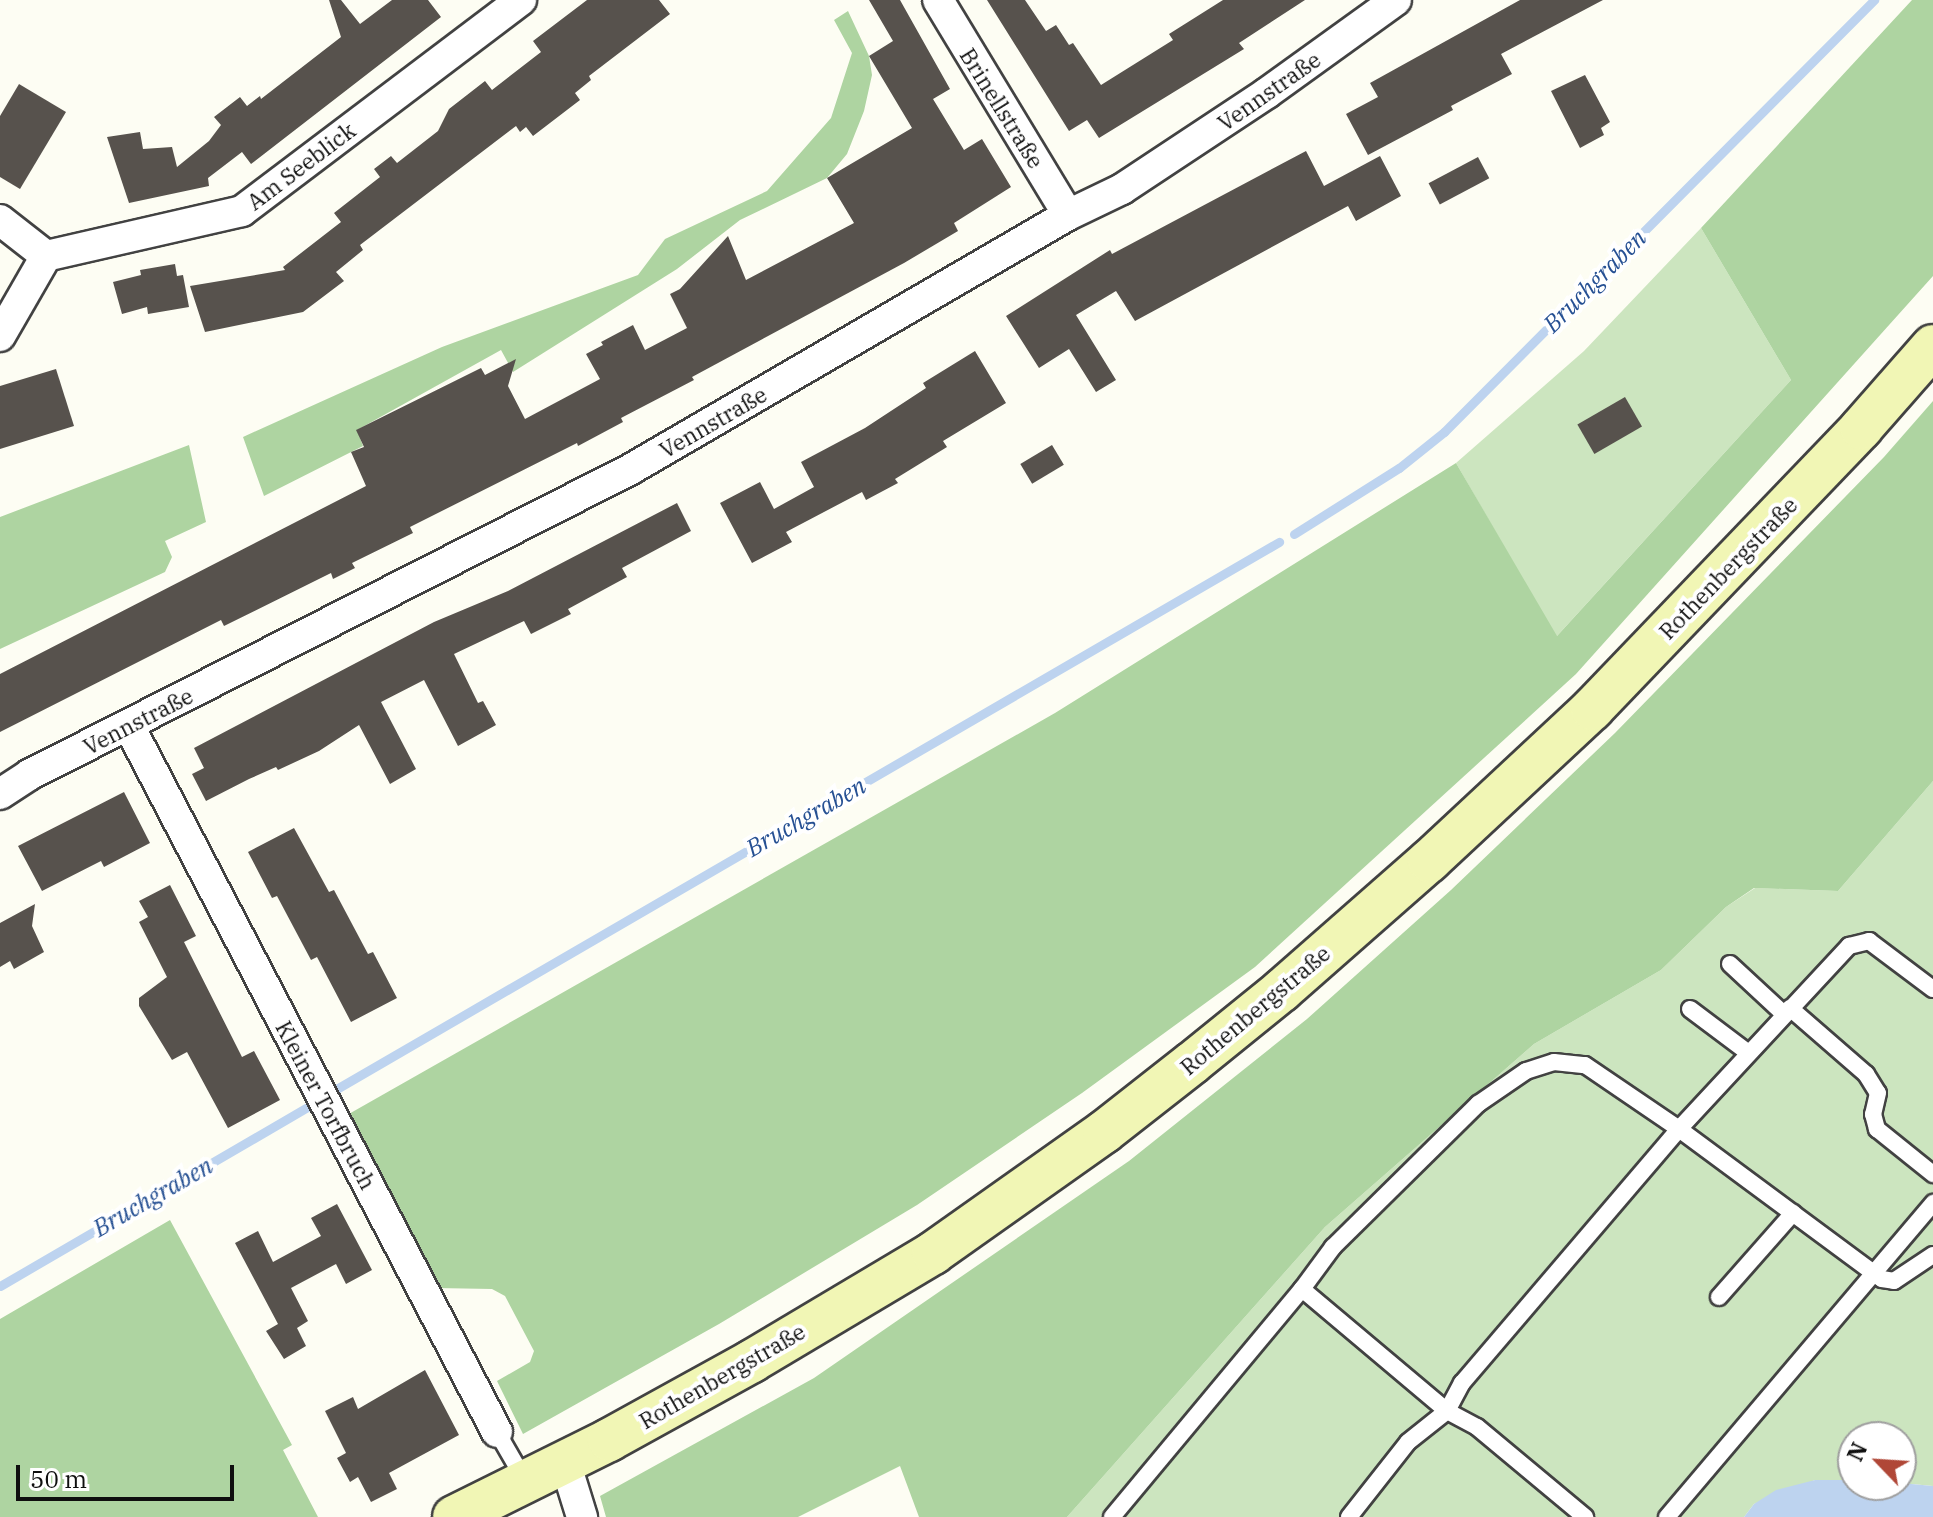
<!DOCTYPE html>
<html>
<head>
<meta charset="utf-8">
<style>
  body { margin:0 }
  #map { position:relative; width:1933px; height:1517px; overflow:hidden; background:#fdfdf3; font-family:"IBM Plex Serif",serif }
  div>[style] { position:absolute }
  .green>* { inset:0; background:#cce5bf }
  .forest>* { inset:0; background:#aed4a1 }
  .water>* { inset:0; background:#bdd3ef }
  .stream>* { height:9px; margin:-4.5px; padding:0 4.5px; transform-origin:4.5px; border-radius:4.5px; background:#bdd3ef }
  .building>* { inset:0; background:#57524d; transform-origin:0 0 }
  .roads { filter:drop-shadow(2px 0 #424242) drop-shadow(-2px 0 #424242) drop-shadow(0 2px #424242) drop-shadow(0 -2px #424242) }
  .lane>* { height:16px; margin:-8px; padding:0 8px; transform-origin:8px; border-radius:8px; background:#fff }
  .street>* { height:30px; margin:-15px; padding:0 15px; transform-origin:15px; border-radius:15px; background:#fff }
  .secondary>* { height:42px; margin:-21px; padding:0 21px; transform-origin:21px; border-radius:21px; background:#f1f6b5 }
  span { translate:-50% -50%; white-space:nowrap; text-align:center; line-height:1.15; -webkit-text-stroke:8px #fff; paint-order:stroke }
  .street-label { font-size:22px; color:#0f0f0f }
  .water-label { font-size:24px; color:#265093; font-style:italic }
  .north { position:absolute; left:1837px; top:1421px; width:80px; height:80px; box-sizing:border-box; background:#fff; border:2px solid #9f9f9f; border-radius:50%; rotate:295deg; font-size:22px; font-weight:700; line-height:32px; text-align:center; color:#0f0f0f }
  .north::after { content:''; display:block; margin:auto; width:28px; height:36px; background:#b04737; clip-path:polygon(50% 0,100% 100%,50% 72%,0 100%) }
  .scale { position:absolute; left:16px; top:1465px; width:218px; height:36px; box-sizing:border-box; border:4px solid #0f0f0f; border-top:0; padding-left:10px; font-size:24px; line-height:28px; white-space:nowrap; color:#0f0f0f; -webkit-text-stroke:6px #fff; paint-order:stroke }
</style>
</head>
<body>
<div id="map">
  <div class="green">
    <div style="clip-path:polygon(1701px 228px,1791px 380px,1556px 637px,1456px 463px,1584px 351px)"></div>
    <div style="clip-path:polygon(1933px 781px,1933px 1486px,1901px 1483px,1901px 1437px,1853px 1437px,1853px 1480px,1815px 1480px,1754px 1504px,1744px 1517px,1067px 1517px,1325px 1227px,1534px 1044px,1661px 970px,1726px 907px,1755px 888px,1838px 891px)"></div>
  </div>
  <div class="forest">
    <div style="clip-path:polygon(1912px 0,1933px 0,1933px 276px,1576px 674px,1255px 967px,1082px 1093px,917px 1205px,719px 1324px,523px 1434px,497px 1381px,530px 1362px,534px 1351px,505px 1296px,492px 1289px,436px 1288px,340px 1119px,1055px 713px,1456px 463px,1557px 636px,1791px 380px,1701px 228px)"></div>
    <div style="clip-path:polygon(848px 11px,869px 56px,872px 75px,864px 111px,847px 154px,827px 178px,740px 220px,677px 269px,513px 372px,501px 350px,357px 430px,363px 446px,264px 496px,243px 437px,442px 347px,638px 275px,665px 239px,767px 191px,831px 118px,852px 53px,834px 20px)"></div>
    <div style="clip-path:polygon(1933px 401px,1933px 781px,1838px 891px,1754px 888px,1726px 907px,1661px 970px,1534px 1044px,1325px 1227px,1067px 1517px,919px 1517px,900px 1466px,798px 1517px,606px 1517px,600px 1496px,814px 1378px,1129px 1161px,1307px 1019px,1451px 890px,1615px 733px,1884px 457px)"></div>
    <div style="clip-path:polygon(189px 445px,206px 522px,165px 541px,172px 557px,165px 572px,0 649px,0 517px)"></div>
    <div style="clip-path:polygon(170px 1220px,292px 1445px,283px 1450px,318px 1517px,0 1517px,0 1319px)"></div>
  </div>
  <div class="water">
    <div style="clip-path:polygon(1815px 1480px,1853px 1480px,1853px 1485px,1901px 1483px,1933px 1486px,1933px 1517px,1744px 1517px,1754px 1504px,1776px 1490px)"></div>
  </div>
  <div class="stream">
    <div style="left:1294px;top:534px;width:124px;rotate:-32.2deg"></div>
    <div style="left:1399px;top:468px;width:58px;rotate:-38.7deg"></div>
    <div style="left:1444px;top:432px;width:610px;rotate:-45.13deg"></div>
    <div style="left:333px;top:1091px;width:1094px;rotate:-30.13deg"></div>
    <div style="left:0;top:1286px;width:355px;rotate:-30.2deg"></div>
  </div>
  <div class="building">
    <div style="clip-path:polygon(329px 0,341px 0,360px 24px,392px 0,428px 0,441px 17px,251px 164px,242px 152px,208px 178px,209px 186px,129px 203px,107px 137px,140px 132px,143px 149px,172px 147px,177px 167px,209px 141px,221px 125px,214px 117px,240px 97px,247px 106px,260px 96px,261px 99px,341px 37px)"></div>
    <div style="clip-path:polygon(587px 0,659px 0,670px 14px,589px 76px,591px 80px,575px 93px,580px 100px,533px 136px,526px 127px,520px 132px,516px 126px,360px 245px,363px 250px,336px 272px,344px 281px,303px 312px,205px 332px,190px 286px,285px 270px,283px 267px,341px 222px,334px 213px,380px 177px,374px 169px,391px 156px,397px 163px,438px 131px,449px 109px,485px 81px,492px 90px,541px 52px,533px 41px)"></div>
    <div style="clip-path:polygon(869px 0,900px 0,950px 89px,933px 99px,964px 150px,982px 139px,1011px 187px,954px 223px,958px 231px,904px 263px,692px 377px,694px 380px,621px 418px,623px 422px,578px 446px,577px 443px,410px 527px,413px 533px,352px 563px,355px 568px,333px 579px,331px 573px,224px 626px,221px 620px,0 732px,0 674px,366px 486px,351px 452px,364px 447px,356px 430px,481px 368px,485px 375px,516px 359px,508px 386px,525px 419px,600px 379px,586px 354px,603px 345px,601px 342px,633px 325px,645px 350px,687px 328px,670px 294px,680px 289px,728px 236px,746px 280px,854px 223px,827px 178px,912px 128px,869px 56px,893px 41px)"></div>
    <div style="clip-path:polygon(987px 0,1025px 0,1046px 31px,1056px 25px,1069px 45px,1073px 43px,1101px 85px,1173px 40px,1169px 34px,1223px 0,1305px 0,1239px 43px,1244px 49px,1099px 138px,1087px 120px,1069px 131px)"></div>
    <div style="clip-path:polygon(1520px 0,1603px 0,1501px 54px,1512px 74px,1451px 106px,1453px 110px,1368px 155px,1346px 114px,1378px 97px,1370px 83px)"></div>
    <div style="clip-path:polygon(1585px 75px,1610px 122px,1601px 128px,1604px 135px,1580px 148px,1551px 91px)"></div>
    <div style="clip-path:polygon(19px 84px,66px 112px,20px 189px,0 177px,0 116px)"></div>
    <div style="clip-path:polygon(1306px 151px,1324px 186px,1380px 156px,1401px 196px,1356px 221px,1348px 206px,1135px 321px,1116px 291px,1076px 315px,1116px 380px,1096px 392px,1069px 349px,1039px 368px,1006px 316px,1110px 250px,1112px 254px)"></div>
    <div style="left:1478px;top:157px;width:24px;height:56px;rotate:62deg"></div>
    <div style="clip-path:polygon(175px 264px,177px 276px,183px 275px,189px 307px,148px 314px,147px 307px,122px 314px,113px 282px,141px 275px,140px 270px)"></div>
    <div style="clip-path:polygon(975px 351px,1006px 403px,943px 441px,947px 447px,895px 479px,898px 483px,866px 500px,862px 492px,786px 532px,792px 542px,752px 563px,720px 503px,760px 482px,774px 509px,814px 487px,801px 462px,865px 428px,926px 388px,923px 383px)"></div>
    <div style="clip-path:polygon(56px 369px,74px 426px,0 449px,0 386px)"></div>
    <div style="left:1625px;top:397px;width:34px;height:55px;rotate:60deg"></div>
    <div style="left:1052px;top:445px;width:23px;height:37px;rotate:59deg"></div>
    <div style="clip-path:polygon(677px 503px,691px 531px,622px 568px,627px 577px,568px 609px,571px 614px,531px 634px,524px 621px,454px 654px,478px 703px,483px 701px,496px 725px,458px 746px,424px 680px,381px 702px,416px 769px,390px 784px,359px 725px,319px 751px,278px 770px,276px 767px,249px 779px,206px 801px,192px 774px,204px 768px,194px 748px,434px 622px,508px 591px)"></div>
    <div style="clip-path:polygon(124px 792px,150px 843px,104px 867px,101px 861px,42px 891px,18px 846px)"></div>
    <div style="clip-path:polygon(294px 828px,329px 892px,334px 890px,368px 954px,373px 952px,397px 998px,351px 1022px,317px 957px,311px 960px,277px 896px,272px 898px,248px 852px)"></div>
    <div style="clip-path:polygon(170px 885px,196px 936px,184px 942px,242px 1057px,254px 1051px,280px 1100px,228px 1128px,187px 1052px,172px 1060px,139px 1006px,139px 998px,167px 977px,139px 922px,148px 917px,139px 901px)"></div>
    <div style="clip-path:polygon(35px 904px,32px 926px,44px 952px,14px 969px,10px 961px,0 967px,0 923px)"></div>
    <div style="clip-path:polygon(337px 1204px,372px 1270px,346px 1284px,336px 1264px,291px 1288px,308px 1321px,297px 1328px,306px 1346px,284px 1359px,266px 1331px,278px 1324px,235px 1243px,258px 1231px,273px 1262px,321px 1236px,311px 1218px)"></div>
    <div style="clip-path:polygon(425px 1370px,459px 1435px,389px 1473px,397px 1489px,371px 1502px,358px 1477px,350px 1482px,337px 1458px,346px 1453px,325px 1411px,353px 1397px,358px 1409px)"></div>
  </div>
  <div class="roads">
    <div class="lane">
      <div style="left:1730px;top:964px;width:74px;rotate:42.8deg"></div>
      <div style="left:1790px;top:1008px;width:101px;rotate:41deg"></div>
      <div style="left:1866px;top:1074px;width:22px;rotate:58deg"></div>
      <div style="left:1878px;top:1093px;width:22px;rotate:103deg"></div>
      <div style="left:1873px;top:1114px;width:16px;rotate:75deg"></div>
      <div style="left:1877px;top:1129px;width:72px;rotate:38.8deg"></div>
      <div style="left:1690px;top:1009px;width:71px;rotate:37deg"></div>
      <div style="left:1302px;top:1289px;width:189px;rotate:40.1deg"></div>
      <div style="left:1447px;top:1411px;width:34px;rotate:28deg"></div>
      <div style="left:1477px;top:1427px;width:141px;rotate:39.8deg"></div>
      <div style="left:1719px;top:1297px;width:112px;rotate:-48.6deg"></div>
      <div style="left:497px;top:1432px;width:54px;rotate:60.1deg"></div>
      <div style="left:1112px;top:1517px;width:297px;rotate:-50.2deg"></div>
      <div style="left:1302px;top:1289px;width:52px;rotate:-53.6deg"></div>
      <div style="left:1333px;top:1247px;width:204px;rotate:-44.6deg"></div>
      <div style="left:1478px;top:1104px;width:58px;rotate:-34.5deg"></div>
      <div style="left:1526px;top:1071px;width:29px;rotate:-18deg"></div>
      <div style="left:1554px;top:1062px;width:31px;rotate:6deg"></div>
      <div style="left:1585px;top:1065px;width:114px;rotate:34.2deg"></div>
      <div style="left:1679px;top:1129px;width:252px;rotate:36.5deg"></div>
      <div style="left:1882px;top:1279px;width:12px;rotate:9deg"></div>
      <div style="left:1894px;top:1281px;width:47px;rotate:-33.7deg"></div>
      <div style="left:1349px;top:1517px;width:95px;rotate:-51.8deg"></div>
      <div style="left:1408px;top:1442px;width:50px;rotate:-38.5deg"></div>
      <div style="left:1447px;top:1411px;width:32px;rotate:-62deg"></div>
      <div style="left:1462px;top:1383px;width:334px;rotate:-49.5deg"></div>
      <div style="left:1679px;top:1129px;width:250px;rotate:-47.1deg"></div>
      <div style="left:1849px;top:946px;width:21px;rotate:-14deg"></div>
      <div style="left:1869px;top:941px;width:80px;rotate:36.9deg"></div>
      <div style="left:1667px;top:1517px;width:412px;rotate:-49.7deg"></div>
    </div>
    <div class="street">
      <div style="left:938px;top:0;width:251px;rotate:58.8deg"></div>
      <div style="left:0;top:220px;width:58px;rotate:38deg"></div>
      <div style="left:46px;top:256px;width:201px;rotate:-12.9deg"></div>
      <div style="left:242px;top:211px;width:350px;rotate:-37.1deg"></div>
      <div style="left:0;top:336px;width:92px;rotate:-60.1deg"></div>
      <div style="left:129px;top:726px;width:796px;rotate:62.47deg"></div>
      <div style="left:0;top:794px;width:35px;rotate:-33deg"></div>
      <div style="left:29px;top:775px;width:675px;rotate:-26.94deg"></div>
      <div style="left:631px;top:469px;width:505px;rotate:-30.17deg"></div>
      <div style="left:1068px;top:215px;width:60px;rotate:-25.7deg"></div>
      <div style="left:1122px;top:189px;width:174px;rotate:-33.5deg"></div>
      <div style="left:1267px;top:93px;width:159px;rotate:-35.8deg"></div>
      <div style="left:565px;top:1462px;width:58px;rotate:72.8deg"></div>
    </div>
    <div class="secondary">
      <div style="left:454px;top:1517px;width:173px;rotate:-26.4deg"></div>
      <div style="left:609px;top:1440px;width:163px;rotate:-28.9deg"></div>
      <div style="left:752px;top:1361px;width:211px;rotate:-30.8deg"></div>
      <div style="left:933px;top:1253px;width:209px;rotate:-35.3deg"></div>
      <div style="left:1104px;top:1132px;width:112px;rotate:-38.1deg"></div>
      <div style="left:1192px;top:1063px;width:116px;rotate:-39deg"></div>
      <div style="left:1282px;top:990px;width:196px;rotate:-41.3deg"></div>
      <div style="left:1429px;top:861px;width:223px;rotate:-43deg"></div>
      <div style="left:1592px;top:709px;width:389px;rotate:-46.2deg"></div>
      <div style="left:1861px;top:428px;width:109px;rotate:-48.7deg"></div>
    </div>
  </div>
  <div class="street-label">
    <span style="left:1269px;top:91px;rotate:-35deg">Vennstraße</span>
    <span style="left:1002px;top:108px;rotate:58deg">Brinellstraße</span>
    <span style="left:301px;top:166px;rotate:-37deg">Am Seeblick</span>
    <span style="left:713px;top:422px;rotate:-30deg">Vennstraße</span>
    <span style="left:1728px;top:568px;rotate:-46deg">Rothenbergstraße</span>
    <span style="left:138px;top:721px;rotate:-27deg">Vennstraße</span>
    <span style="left:1255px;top:1010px;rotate:-40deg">Rothenbergstraße</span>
    <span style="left:326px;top:1105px;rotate:62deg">Kleiner Torfbruch</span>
    <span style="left:722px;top:1376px;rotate:-30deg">Rothenbergstraße</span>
  </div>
  <div class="water-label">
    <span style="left:1595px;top:281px;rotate:-45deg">Bruchgraben</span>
    <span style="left:806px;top:817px;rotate:-30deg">Bruchgraben</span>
    <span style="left:153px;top:1197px;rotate:-30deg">Bruchgraben</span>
  </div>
  <div class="north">N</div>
  <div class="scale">50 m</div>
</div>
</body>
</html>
